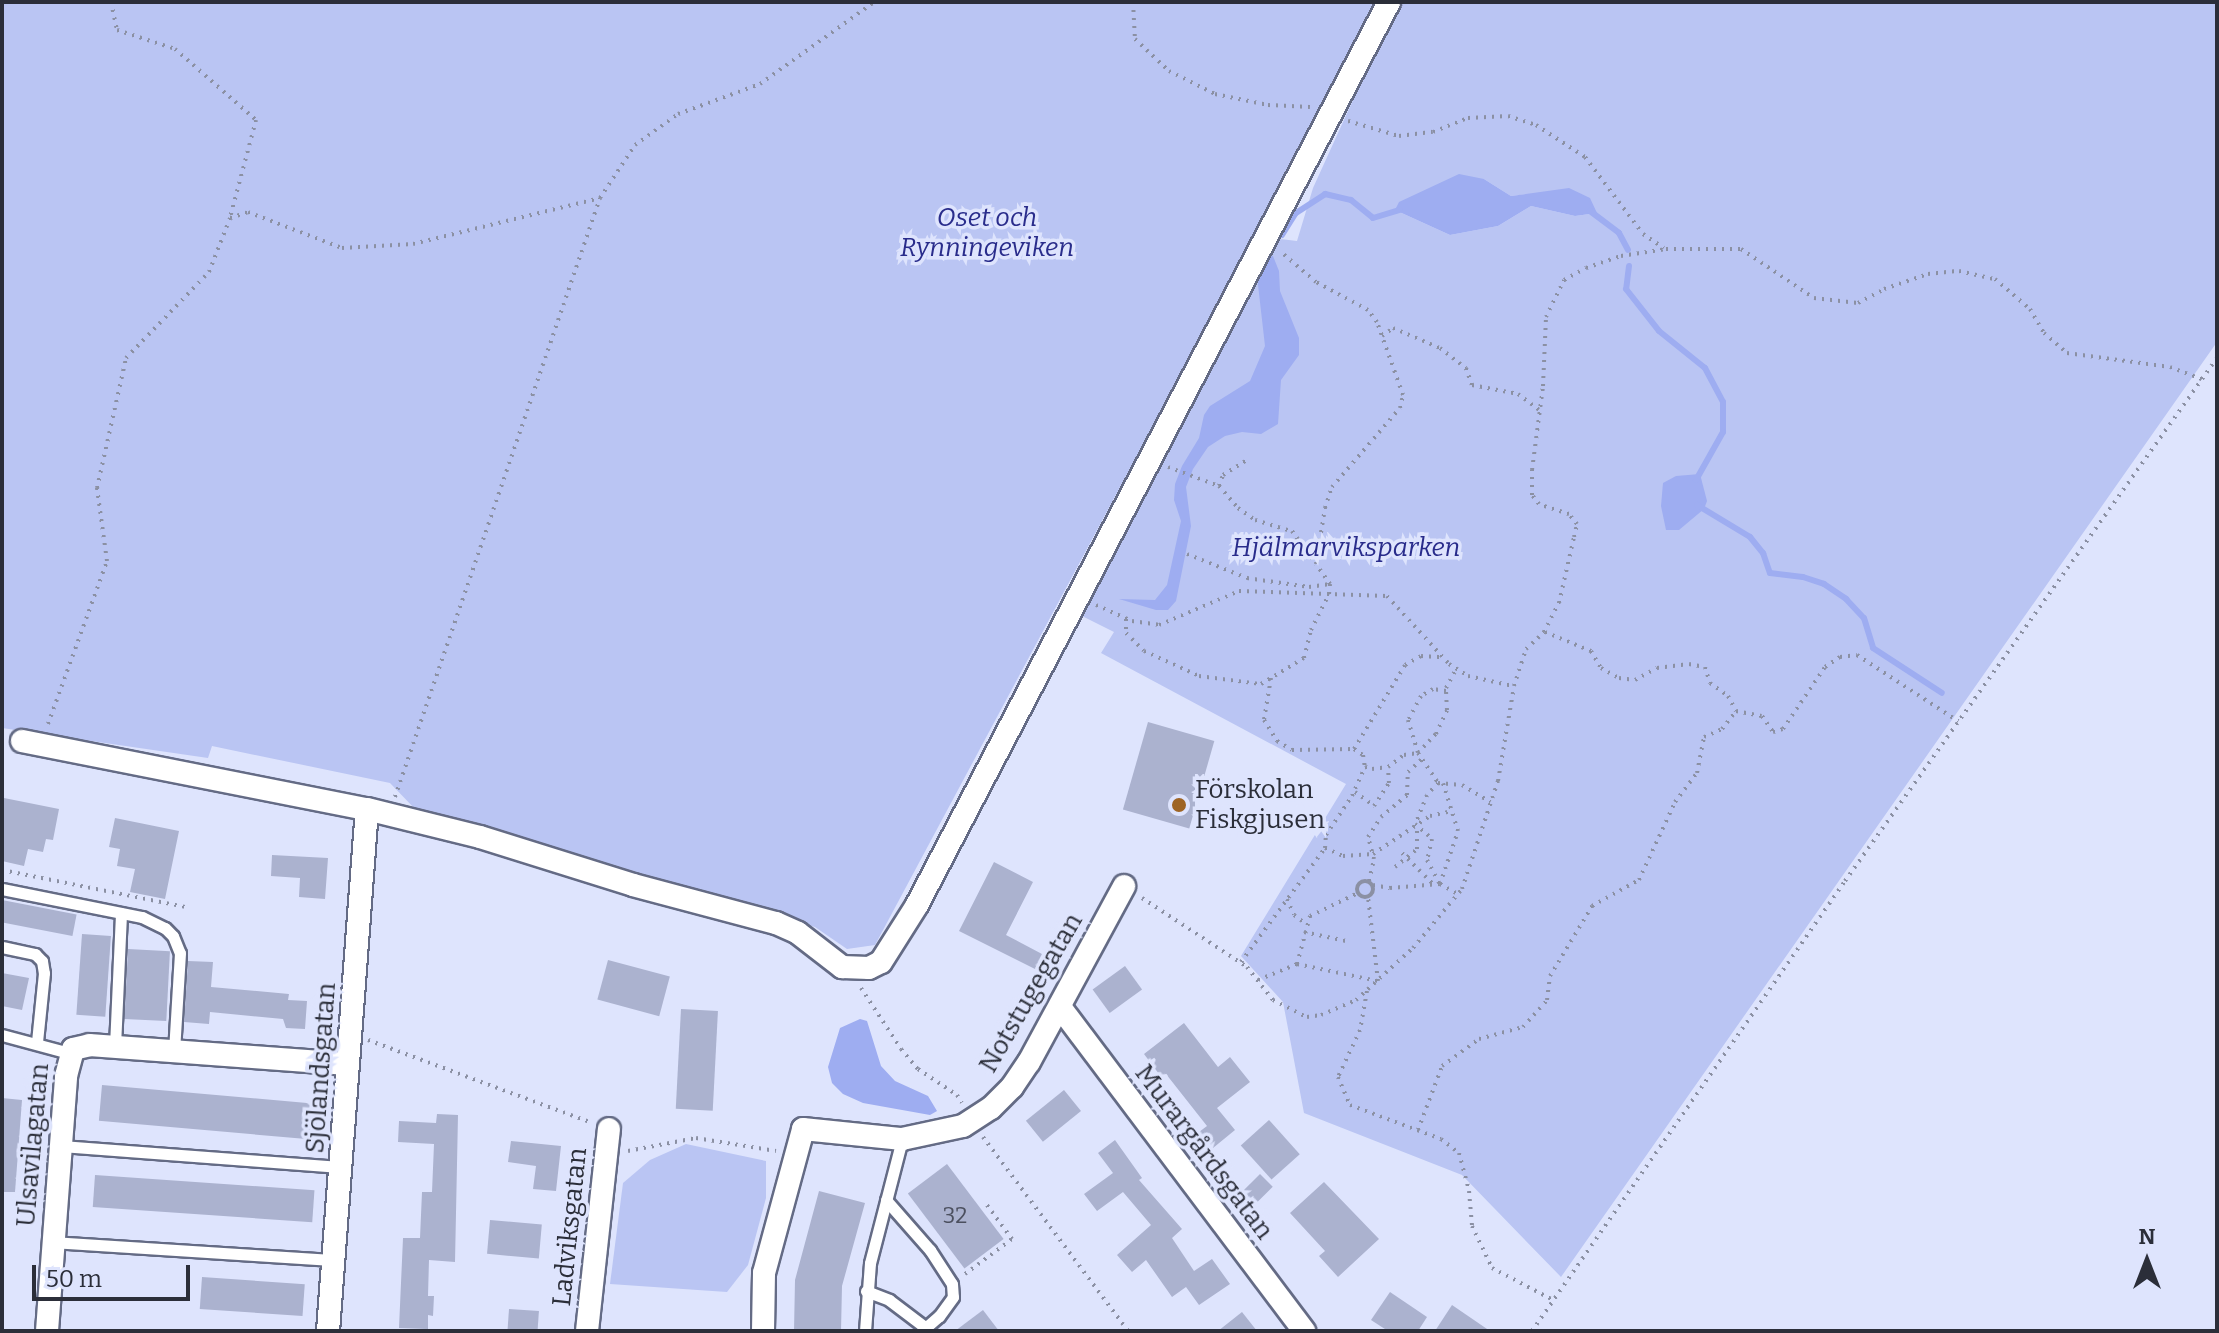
<!DOCTYPE html>
<html>
<head>
<meta charset="utf-8">
<style>
  body { margin:0 }
  #map { position:relative; width:2219px; height:1333px; overflow:hidden; background:#dee4fd; font-family:Bitter,serif }
  div>[style] { position:absolute }
  .green>* { inset:0; background:#bac5f3 }
  .water>* { inset:0; background:#9eadf1 }
  .stream>* { height:6px; margin:-3px; padding:0 3px; transform-origin:3px; border-radius:3px; background:#9eadf1 }
  .building>* { inset:0; background:#abb2cf; transform-origin:0 0 }
  .path>* { height:4px; margin-top:-2px; transform-origin:0; background:repeating-linear-gradient(90deg,#8b90a3 0 2px,transparent 0 8px) }
  .path>.ring { margin:-2px; padding:0; box-sizing:content-box; background:none; border:4px solid #8b90a3; border-radius:50% }
  .roads { filter:drop-shadow(2px 0 #646b85) drop-shadow(-2px 0 #646b85) drop-shadow(0 2px #646b85) drop-shadow(0 -2px #646b85) }
  .lane>* { height:11px; margin:-5.5px; padding:0 5.5px; transform-origin:5.5px; border-radius:5.5px; background:#fff }
  .street>* { height:22px; margin:-11px; padding:0 11px; transform-origin:11px; border-radius:11px; background:#fff }
  .dots>* { width:22px; height:22px; translate:-50% -50%; box-sizing:border-box; border:4px solid #dee4fd; border-radius:50% }
  span { translate:-50% -50%; white-space:nowrap; text-align:center; line-height:1.15; -webkit-text-stroke:7px #dee4fd; paint-order:stroke }
  .number-label { font-size:22px; color:#4b4f5e }
  .number-label span { -webkit-text-stroke-width:0 }
  .park-label { font-size:26px; color:#292c8b; font-style:italic }
  .poi-label { font-size:26px; color:#2b2e39 }
  .left { translate:0 -50%; text-align:left }
  .street-label { font-size:26px; color:#2b2e39 }
  .frame { position:absolute; inset:0; border:4px solid #2b2e39; pointer-events:none }
  .north { position:absolute; left:2107px; top:1221px; width:80px; height:80px; -webkit-text-stroke:6px #dee4fd; paint-order:stroke; rotate:0deg; font-size:22px; font-weight:700; line-height:32px; text-align:center; color:#2b2e39 }
  .north::after { content:''; display:block; margin:auto; width:28px; height:36px; background:#2b2e39; clip-path:polygon(50% 0,100% 100%,50% 72%,0 100%) }
  .scale { position:absolute; left:32px; top:1265px; width:158px; height:36px; box-sizing:border-box; border:4px solid #2b2e39; border-top:0; padding-left:10px; font-size:24px; line-height:28px; white-space:nowrap; color:#2b2e39; -webkit-text-stroke:6px #dee4fd; paint-order:stroke }
</style>
</head>
<body>
<div id="map">
  <div class="green">
    <div style="clip-path:polygon(2px 2px,1375px 2px,1302px 147px,875px 945px,847px 949px,815px 927px,416px 810px,390px 783px,212px 746px,208px 758px,2px 728px)"></div>
    <div style="clip-path:polygon(evenodd,1382px 2px,2217px 2px,2217px 342px,1561px 1277px,1462px 1175px,1304px 1113px,1283px 1002px,1241px 956px,1346px 784px,1101px 653px,1114px 632px,1078px 614px,1272px 238px,1297px 241px,1313px 188px,1393px 12px,1382px 2px,1484px 179px,1511px 196px,1529px 194px,1597px 213px,1575px 216px,1531px 206px,1498px 226px,1450px 235px,1395px 210px,1484px 179px)"></div>
    <div style="clip-path:polygon(686px 1144px,766px 1161px,766px 1198px,748px 1265px,727px 1292px,610px 1284px,623px 1183px,650px 1160px)"></div>
  </div>
  <div class="water">
    <div style="clip-path:polygon(1459px 174px,1484px 179px,1511px 196px,1569px 188px,1590px 198px,1597px 213px,1575px 216px,1531px 206px,1498px 226px,1450px 235px,1395px 210px,1399px 202px)"></div>
    <div style="clip-path:polygon(1266px 254px,1273px 256px,1279px 271px,1280px 291px,1299px 338px,1299px 355px,1281px 380px,1278px 424px,1261px 434px,1242px 432px,1225px 436px,1208px 447px,1193px 469px,1186px 487px,1191px 526px,1176px 601px,1168px 610px,1156px 610px,1119px 599px,1155px 600px,1167px 585px,1181px 521px,1174px 500px,1175px 484px,1182px 466px,1199px 438px,1204px 415px,1210px 406px,1250px 381px,1265px 346px,1257px 276px)"></div>
    <div style="clip-path:polygon(1700px 474px,1707px 501px,1704px 509px,1679px 530px,1666px 530px,1661px 506px,1663px 483px,1676px 476px)"></div>
    <div style="clip-path:polygon(860px 1019px,867px 1021px,881px 1066px,895px 1081px,928px 1096px,937px 1111px,930px 1115px,863px 1103px,843px 1094px,832px 1083px,828px 1067px,840px 1028px)"></div>
  </div>
  <div class="stream">
    <div style="left:1590px;top:211px;width:36px;rotate:37deg"></div>
    <div style="left:1619px;top:233px;width:19px;rotate:62deg"></div>
    <div style="left:1282px;top:235px;width:26px;rotate:-58deg"></div>
    <div style="left:1296px;top:213px;width:35px;rotate:-33deg"></div>
    <div style="left:1325px;top:194px;width:27px;rotate:13deg"></div>
    <div style="left:1351px;top:200px;width:28px;rotate:39deg"></div>
    <div style="left:1373px;top:218px;width:28px;rotate:-17deg"></div>
    <div style="left:1629px;top:266px;width:23px;rotate:97deg"></div>
    <div style="left:1626px;top:289px;width:53px;rotate:51.8deg"></div>
    <div style="left:1659px;top:331px;width:59px;rotate:38.8deg"></div>
    <div style="left:1705px;top:368px;width:38px;rotate:62deg"></div>
    <div style="left:1723px;top:402px;width:30px;rotate:90deg"></div>
    <div style="left:1723px;top:432px;width:55px;rotate:119.4deg"></div>
    <div style="left:1697px;top:505px;width:62px;rotate:31.1deg"></div>
    <div style="left:1750px;top:537px;width:21px;rotate:51deg"></div>
    <div style="left:1763px;top:553px;width:21px;rotate:71deg"></div>
    <div style="left:1770px;top:573px;width:33px;rotate:7deg"></div>
    <div style="left:1803px;top:577px;width:22px;rotate:18deg"></div>
    <div style="left:1824px;top:584px;width:27px;rotate:34deg"></div>
    <div style="left:1846px;top:599px;width:26px;rotate:47deg"></div>
    <div style="left:1864px;top:618px;width:31px;rotate:73deg"></div>
    <div style="left:1873px;top:648px;width:82px;rotate:33.1deg"></div>
  </div>
  <div class="building">
    <div style="left:1148px;top:722px;width:69px;height:91px;rotate:16deg"></div>
    <div style="clip-path:polygon(4px 798px,59px 809px,53px 840px,46px 839px,43px 852px,28px 849px,24px 866px,2px 861px)"></div>
    <div style="clip-path:polygon(115px 818px,179px 831px,165px 899px,130px 892px,135px 869px,117px 866px,120px 849px,109px 847px)"></div>
    <div style="clip-path:polygon(272px 855px,328px 858px,325px 899px,299px 897px,300px 878px,271px 876px)"></div>
    <div style="clip-path:polygon(994px 862px,1033px 882px,1006px 935px,1042px 954px,1035px 969px,959px 931px)"></div>
    <div style="left:2px;top:900px;width:76px;height:22px;rotate:11deg"></div>
    <div style="left:82px;top:934px;width:29px;height:81px;rotate:4deg"></div>
    <div style="left:128px;top:949px;width:42px;height:70px;rotate:3deg"></div>
    <div style="left:608px;top:960px;width:64px;height:41px;rotate:15deg"></div>
    <div style="clip-path:polygon(188px 961px,213px 962px,211px 987px,289px 994px,288px 1000px,307px 1001px,305px 1029px,286px 1028px,283px 1019px,210px 1012px,209px 1024px,184px 1022px)"></div>
    <div style="left:1125px;top:966px;width:29px;height:40px;rotate:54deg"></div>
    <div style="clip-path:polygon(2px 973px,29px 978px,22px 1010px,2px 1006px)"></div>
    <div style="left:681px;top:1009px;width:37px;height:100px;rotate:3deg"></div>
    <div style="clip-path:polygon(1184px 1023px,1218px 1067px,1230px 1057px,1250px 1082px,1217px 1108px,1235px 1130px,1213px 1148px,1199px 1132px,1207px 1126px,1166px 1074px,1162px 1078px,1144px 1054px)"></div>
    <div style="left:102px;top:1085px;width:217px;height:36px;rotate:5deg"></div>
    <div style="left:1064px;top:1090px;width:27px;height:49px;rotate:51deg"></div>
    <div style="clip-path:polygon(2px 1098px,22px 1100px,15px 1192px,2px 1192px)"></div>
    <div style="clip-path:polygon(437px 1114px,458px 1115px,455px 1262px,429px 1260px,428px 1296px,434px 1296px,433px 1316px,428px 1315px,428px 1329px,399px 1328px,403px 1238px,420px 1238px,422px 1192px,432px 1192px,434px 1144px,398px 1142px,399px 1121px,436px 1123px)"></div>
    <div style="left:1269px;top:1120px;width:46px;height:38px;rotate:48deg"></div>
    <div style="clip-path:polygon(1115px 1140px,1142px 1178px,1139px 1180px,1182px 1229px,1172px 1238px,1194px 1271px,1212px 1259px,1230px 1284px,1199px 1305px,1186px 1287px,1172px 1297px,1146px 1260px,1132px 1272px,1117px 1255px,1151px 1225px,1123px 1192px,1097px 1211px,1084px 1194px,1113px 1173px,1098px 1153px)"></div>
    <div style="clip-path:polygon(511px 1141px,561px 1146px,556px 1191px,533px 1189px,536px 1166px,508px 1162px)"></div>
    <div style="left:947px;top:1164px;width:94px;height:49px;rotate:53deg"></div>
    <div style="left:1260px;top:1174px;width:18px;height:28px;rotate:45deg"></div>
    <div style="left:95px;top:1175px;width:220px;height:32px;rotate:4deg"></div>
    <div style="clip-path:polygon(1324px 1182px,1379px 1239px,1338px 1277px,1319px 1256px,1325px 1251px,1290px 1213px)"></div>
    <div style="clip-path:polygon(819px 1191px,865px 1203px,842px 1286px,841px 1331px,794px 1331px,795px 1280px)"></div>
    <div style="left:490px;top:1220px;width:52px;height:34px;rotate:5deg"></div>
    <div style="left:202px;top:1277px;width:103px;height:32px;rotate:4deg"></div>
    <div style="clip-path:polygon(1390px 1292px,1427px 1317px,1418px 1331px,1388px 1331px,1371px 1320px)"></div>
    <div style="clip-path:polygon(1452px 1305px,1490px 1331px,1435px 1331px)"></div>
    <div style="left:509px;top:1309px;width:30px;height:22px;rotate:4deg"></div>
    <div style="clip-path:polygon(983px 1310px,999px 1331px,955px 1331px)"></div>
    <div style="clip-path:polygon(1242px 1312px,1257px 1331px,1218px 1331px)"></div>
  </div>
  <div class="path">
    <div style="left:111px;top:2px;width:29px;rotate:78deg"></div>
    <div style="left:117px;top:30px;width:61px;rotate:18.1deg"></div>
    <div style="left:175px;top:49px;width:108px;rotate:41.2deg"></div>
    <div style="left:256px;top:120px;width:101px;rotate:104.9deg"></div>
    <div style="left:1133px;top:2px;width:37px;rotate:87deg"></div>
    <div style="left:1135px;top:39px;width:47px;rotate:43.3deg"></div>
    <div style="left:1169px;top:71px;width:51px;rotate:26.6deg"></div>
    <div style="left:1215px;top:94px;width:54px;rotate:11.7deg"></div>
    <div style="left:1268px;top:105px;width:42px;rotate:2.7deg"></div>
    <div style="left:1348px;top:121px;width:53px;rotate:16.4deg"></div>
    <div style="left:1399px;top:136px;width:34px;rotate:-7deg"></div>
    <div style="left:1433px;top:132px;width:38px;rotate:-22deg"></div>
    <div style="left:1468px;top:118px;width:40px;rotate:-2.9deg"></div>
    <div style="left:1508px;top:116px;width:29px;rotate:18deg"></div>
    <div style="left:1536px;top:125px;width:59px;rotate:33.1deg"></div>
    <div style="left:1585px;top:157px;width:96px;rotate:53deg"></div>
    <div style="left:1643px;top:234px;width:25px;rotate:34deg"></div>
    <div style="left:1382px;top:336px;width:14px;rotate:-36deg"></div>
    <div style="left:1393px;top:328px;width:51px;rotate:23.1deg"></div>
    <div style="left:1440px;top:348px;width:33px;rotate:38deg"></div>
    <div style="left:1466px;top:368px;width:18px;rotate:71deg"></div>
    <div style="left:1472px;top:385px;width:47px;rotate:11.1deg"></div>
    <div style="left:1518px;top:394px;width:26px;rotate:37deg"></div>
    <div style="left:1168px;top:467px;width:54px;rotate:20.4deg"></div>
    <div style="left:1219px;top:486px;width:29px;rotate:49deg"></div>
    <div style="left:1238px;top:508px;width:21px;rotate:35deg"></div>
    <div style="left:1255px;top:520px;width:39px;rotate:17deg"></div>
    <div style="left:1292px;top:531px;width:39px;rotate:54deg"></div>
    <div style="left:1219px;top:486px;width:12px;rotate:-70deg"></div>
    <div style="left:1223px;top:475px;width:28px;rotate:-32deg"></div>
    <div style="left:1187px;top:554px;width:65px;rotate:21.8deg"></div>
    <div style="left:1247px;top:578px;width:63px;rotate:8.3deg"></div>
    <div style="left:1309px;top:587px;width:21px;rotate:-8deg"></div>
    <div style="left:1096px;top:605px;width:39px;rotate:24deg"></div>
    <div style="left:1132px;top:621px;width:27px;rotate:8deg"></div>
    <div style="left:1159px;top:625px;width:87px;rotate:-23deg"></div>
    <div style="left:1239px;top:591px;width:148px;rotate:1.9deg"></div>
    <div style="left:1387px;top:596px;width:92px;rotate:47.6deg"></div>
    <div style="left:1449px;top:664px;width:22px;rotate:32deg"></div>
    <div style="left:1468px;top:676px;width:46px;rotate:12.5deg"></div>
    <div style="left:1126px;top:619px;width:14px;rotate:90deg"></div>
    <div style="left:1126px;top:633px;width:25px;rotate:45deg"></div>
    <div style="left:1144px;top:651px;width:60px;rotate:24.4deg"></div>
    <div style="left:1199px;top:676px;width:63px;rotate:7.4deg"></div>
    <div style="left:1261px;top:684px;width:50px;rotate:-31.2deg"></div>
    <div style="left:1304px;top:658px;width:29px;rotate:-76deg"></div>
    <div style="left:1311px;top:630px;width:40px;rotate:-63.4deg"></div>
    <div style="left:1329px;top:594px;width:10px;rotate:-84deg"></div>
    <div style="left:1330px;top:584px;width:24px;rotate:-125deg"></div>
    <div style="left:1316px;top:564px;width:57px;rotate:-80.9deg"></div>
    <div style="left:1325px;top:508px;width:22px;rotate:-72deg"></div>
    <div style="left:1332px;top:487px;width:104px;rotate:-49.3deg"></div>
    <div style="left:1400px;top:408px;width:13px;rotate:-77deg"></div>
    <div style="left:1403px;top:395px;width:77px;rotate:-109.6deg"></div>
    <div style="left:1377px;top:322px;width:15px;rotate:-127deg"></div>
    <div style="left:1368px;top:310px;width:59px;rotate:-151.7deg"></div>
    <div style="left:1316px;top:282px;width:46px;rotate:-139.4deg"></div>
    <div style="left:1545px;top:632px;width:50px;rotate:22.4deg"></div>
    <div style="left:1591px;top:651px;width:20px;rotate:60deg"></div>
    <div style="left:1601px;top:668px;width:21px;rotate:29deg"></div>
    <div style="left:1619px;top:678px;width:16px;rotate:7deg"></div>
    <div style="left:1635px;top:680px;width:25px;rotate:-29deg"></div>
    <div style="left:1657px;top:668px;width:32px;rotate:-7deg"></div>
    <div style="left:1689px;top:664px;width:16px;rotate:11deg"></div>
    <div style="left:1705px;top:667px;width:17px;rotate:73deg"></div>
    <div style="left:1710px;top:683px;width:22px;rotate:36deg"></div>
    <div style="left:1728px;top:696px;width:17px;rotate:62deg"></div>
    <div style="left:1736px;top:711px;width:26px;rotate:11deg"></div>
    <div style="left:1762px;top:716px;width:19px;rotate:55deg"></div>
    <div style="left:1773px;top:732px;width:10px;rotate:-17deg"></div>
    <div style="left:1783px;top:729px;width:75px;rotate:-55.9deg"></div>
    <div style="left:1825px;top:667px;width:18px;rotate:-34deg"></div>
    <div style="left:1840px;top:657px;width:17px;rotate:-7deg"></div>
    <div style="left:1857px;top:655px;width:121px;rotate:33.2deg"></div>
    <div style="left:1271px;top:678px;width:43px;rotate:99.5deg"></div>
    <div style="left:1264px;top:720px;width:25px;rotate:58deg"></div>
    <div style="left:1277px;top:741px;width:17px;rotate:31deg"></div>
    <div style="left:1292px;top:750px;width:62px;rotate:-0.9deg"></div>
    <div style="left:1354px;top:749px;width:98px;rotate:-58.7deg"></div>
    <div style="left:1405px;top:665px;width:18px;rotate:-29deg"></div>
    <div style="left:1421px;top:656px;width:22px;rotate:3deg"></div>
    <div style="left:1446px;top:691px;width:13px;rotate:-171deg"></div>
    <div style="left:1433px;top:689px;width:14px;rotate:150deg"></div>
    <div style="left:1421px;top:696px;width:27px;rotate:118deg"></div>
    <div style="left:1408px;top:720px;width:34px;rotate:73deg"></div>
    <div style="left:1418px;top:753px;width:36px;rotate:56deg"></div>
    <div style="left:1438px;top:783px;width:24px;rotate:5deg"></div>
    <div style="left:1462px;top:785px;width:33px;rotate:31deg"></div>
    <div style="left:48px;top:724px;width:173px;rotate:-70.1deg"></div>
    <div style="left:107px;top:561px;width:74px;rotate:-97.8deg"></div>
    <div style="left:97px;top:488px;width:133px;rotate:-77.4deg"></div>
    <div style="left:126px;top:358px;width:120px;rotate:-46deg"></div>
    <div style="left:209px;top:272px;width:58px;rotate:-68.7deg"></div>
    <div style="left:230px;top:218px;width:19px;rotate:-18deg"></div>
    <div style="left:248px;top:212px;width:101px;rotate:21deg"></div>
    <div style="left:342px;top:248px;width:71px;rotate:-3.2deg"></div>
    <div style="left:413px;top:244px;width:193px;rotate:-13.8deg"></div>
    <div style="left:600px;top:198px;width:64px;rotate:-56.6deg"></div>
    <div style="left:635px;top:145px;width:53px;rotate:-35.8deg"></div>
    <div style="left:678px;top:114px;width:87px;rotate:-20.1deg"></div>
    <div style="left:760px;top:84px;width:140px;rotate:-35.7deg"></div>
    <div style="left:1354px;top:749px;width:11px;rotate:34deg"></div>
    <div style="left:1363px;top:755px;width:12px;rotate:81deg"></div>
    <div style="left:1365px;top:767px;width:7px;rotate:16deg"></div>
    <div style="left:1372px;top:769px;width:16px;rotate:-7deg"></div>
    <div style="left:1388px;top:767px;width:20px;rotate:-37deg"></div>
    <div style="left:1404px;top:755px;width:14px;rotate:-8deg"></div>
    <div style="left:1418px;top:753px;width:26px;rotate:-47deg"></div>
    <div style="left:1436px;top:734px;width:26px;rotate:-65deg"></div>
    <div style="left:1447px;top:710px;width:22px;rotate:-93deg"></div>
    <div style="left:1446px;top:688px;width:21px;rotate:-62deg"></div>
    <div style="left:1438px;top:783px;width:16px;rotate:133deg"></div>
    <div style="left:1427px;top:795px;width:31px;rotate:112deg"></div>
    <div style="left:1415px;top:824px;width:23px;rotate:41deg"></div>
    <div style="left:1432px;top:839px;width:22px;rotate:103deg"></div>
    <div style="left:1427px;top:860px;width:27px;rotate:62deg"></div>
    <div style="left:1440px;top:884px;width:21px;rotate:29deg"></div>
    <div style="left:1355px;top:792px;width:24px;rotate:36deg"></div>
    <div style="left:1374px;top:806px;width:27px;rotate:-57deg"></div>
    <div style="left:1389px;top:783px;width:16px;rotate:-94deg"></div>
    <div style="left:395px;top:797px;width:633px;rotate:-71.11deg"></div>
    <div style="left:1325px;top:848px;width:20px;rotate:24deg"></div>
    <div style="left:1343px;top:856px;width:30px;rotate:-4deg"></div>
    <div style="left:1373px;top:854px;width:69px;rotate:-33.7deg"></div>
    <div style="left:1430px;top:816px;width:23px;rotate:-13deg"></div>
    <div style="left:1402px;top:853px;width:44px;rotate:45deg"></div>
    <div style="left:1395px;top:867px;width:28px;rotate:-39deg"></div>
    <div style="left:1417px;top:849px;width:23px;rotate:-90deg"></div>
    <div style="left:2px;top:870px;width:188px;rotate:11.4deg"></div>
    <div class="ring" style="left:1357px;top:881px;width:12px;height:12px"></div>
    <div style="left:1369px;top:881px;width:23px;rotate:-77deg"></div>
    <div style="left:1374px;top:859px;width:23px;rotate:-105deg"></div>
    <div style="left:1368px;top:837px;width:24px;rotate:-57deg"></div>
    <div style="left:1381px;top:817px;width:34px;rotate:-40deg"></div>
    <div style="left:1407px;top:795px;width:23px;rotate:-88deg"></div>
    <div style="left:1408px;top:772px;width:19px;rotate:-43deg"></div>
    <div style="left:1373px;top:885px;width:17px;rotate:10deg"></div>
    <div style="left:1390px;top:888px;width:50px;rotate:-4.6deg"></div>
    <div style="left:1440px;top:884px;width:56px;rotate:-71.2deg"></div>
    <div style="left:1458px;top:831px;width:50px;rotate:-107.4deg"></div>
    <div style="left:1142px;top:898px;width:126px;rotate:33.3deg"></div>
    <div style="left:1247px;top:967px;width:42px;rotate:51.8deg"></div>
    <div style="left:1273px;top:1000px;width:38px;rotate:27deg"></div>
    <div style="left:1307px;top:1017px;width:14px;rotate:-8deg"></div>
    <div style="left:1321px;top:1015px;width:38px;rotate:-23deg"></div>
    <div style="left:1356px;top:1000px;width:77px;rotate:-42.4deg"></div>
    <div style="left:1413px;top:948px;width:77px;rotate:-50.3deg"></div>
    <div style="left:1462px;top:889px;width:114px;rotate:-71.6deg"></div>
    <div style="left:1498px;top:781px;width:96px;rotate:-80.4deg"></div>
    <div style="left:1514px;top:686px;width:39px;rotate:-72deg"></div>
    <div style="left:1526px;top:649px;width:25px;rotate:-43deg"></div>
    <div style="left:1544px;top:632px;width:33px;rotate:-63deg"></div>
    <div style="left:1559px;top:603px;width:68px;rotate:-77.2deg"></div>
    <div style="left:1574px;top:537px;width:13px;rotate:-77deg"></div>
    <div style="left:1577px;top:524px;width:13px;rotate:-129deg"></div>
    <div style="left:1569px;top:514px;width:32px;rotate:-162deg"></div>
    <div style="left:1539px;top:504px;width:11px;rotate:-128deg"></div>
    <div style="left:1532px;top:495px;width:25px;rotate:-90deg"></div>
    <div style="left:1532px;top:470px;width:85px;rotate:-82.5deg"></div>
    <div style="left:1543px;top:386px;width:69px;rotate:-87.5deg"></div>
    <div style="left:1546px;top:317px;width:41px;rotate:-64.1deg"></div>
    <div style="left:1564px;top:280px;width:25px;rotate:-29deg"></div>
    <div style="left:1586px;top:268px;width:37px;rotate:-19deg"></div>
    <div style="left:1621px;top:256px;width:46px;rotate:-8.8deg"></div>
    <div style="left:1666px;top:249px;width:75px"></div>
    <div style="left:1741px;top:249px;width:88px;rotate:33.9deg"></div>
    <div style="left:1814px;top:298px;width:44px;rotate:6.5deg"></div>
    <div style="left:1858px;top:303px;width:30px;rotate:-28deg"></div>
    <div style="left:1884px;top:289px;width:46px;rotate:-18.8deg"></div>
    <div style="left:1928px;top:274px;width:31px;rotate:-6deg"></div>
    <div style="left:1959px;top:271px;width:37px;rotate:13deg"></div>
    <div style="left:1995px;top:279px;width:46px;rotate:40.6deg"></div>
    <div style="left:2030px;top:309px;width:28px;rotate:60deg"></div>
    <div style="left:2044px;top:333px;width:30px;rotate:41deg"></div>
    <div style="left:2067px;top:353px;width:104px;rotate:7.7deg"></div>
    <div style="left:2170px;top:367px;width:34px;rotate:21deg"></div>
    <div style="left:1287px;top:899px;width:17px;rotate:66deg"></div>
    <div style="left:1294px;top:915px;width:15px;rotate:37deg"></div>
    <div style="left:1304px;top:932px;width:43px;rotate:12.1deg"></div>
    <div style="left:1241px;top:962px;width:142px;rotate:-53.6deg"></div>
    <div style="left:1325px;top:848px;width:13px;rotate:-86deg"></div>
    <div style="left:1326px;top:835px;width:47px;rotate:-56.3deg"></div>
    <div style="left:1352px;top:796px;width:32px;rotate:-66deg"></div>
    <div style="left:1297px;top:964px;width:83px;rotate:11.9deg"></div>
    <div style="left:1378px;top:981px;width:85px;rotate:-96.8deg"></div>
    <div style="left:1258px;top:980px;width:42px;rotate:-22.3deg"></div>
    <div style="left:1297px;top:964px;width:50px;rotate:-74.8deg"></div>
    <div style="left:1310px;top:916px;width:53px;rotate:-25.6deg"></div>
    <div style="left:861px;top:988px;width:73px;rotate:56.7deg"></div>
    <div style="left:901px;top:1049px;width:26px;rotate:50deg"></div>
    <div style="left:918px;top:1069px;width:47px;rotate:33.7deg"></div>
    <div style="left:957px;top:1095px;width:9px;rotate:58deg"></div>
    <div style="left:1367px;top:991px;width:40px;rotate:100deg"></div>
    <div style="left:1360px;top:1030px;width:52px;rotate:115.1deg"></div>
    <div style="left:1338px;top:1077px;width:30px;rotate:67deg"></div>
    <div style="left:1350px;top:1105px;width:97px;rotate:20.5deg"></div>
    <div style="left:1441px;top:1139px;width:23px;rotate:38deg"></div>
    <div style="left:1459px;top:1153px;width:39px;rotate:75deg"></div>
    <div style="left:1469px;top:1191px;width:35px;rotate:85deg"></div>
    <div style="left:1472px;top:1226px;width:47px;rotate:64.5deg"></div>
    <div style="left:1492px;top:1268px;width:69px;rotate:27.7deg"></div>
    <div style="left:368px;top:1040px;width:239px;rotate:20.3deg"></div>
    <div style="left:1418px;top:1130px;width:68px;rotate:-69.4deg"></div>
    <div style="left:1442px;top:1066px;width:46px;rotate:-36.1deg"></div>
    <div style="left:1479px;top:1039px;width:46px;rotate:-15.3deg"></div>
    <div style="left:1523px;top:1027px;width:36px;rotate:-48deg"></div>
    <div style="left:1547px;top:1000px;width:24px;rotate:-83deg"></div>
    <div style="left:1550px;top:976px;width:82px;rotate:-59deg"></div>
    <div style="left:1592px;top:906px;width:54px;rotate:-29deg"></div>
    <div style="left:1639px;top:880px;width:86px;rotate:-65.2deg"></div>
    <div style="left:1675px;top:802px;width:36px;rotate:-53deg"></div>
    <div style="left:1697px;top:773px;width:37px;rotate:-79deg"></div>
    <div style="left:1704px;top:737px;width:20px;rotate:-24deg"></div>
    <div style="left:1722px;top:729px;width:23px;rotate:-52deg"></div>
    <div style="left:983px;top:1137px;width:242px;rotate:53.2deg"></div>
    <div style="left:628px;top:1151px;width:69px;rotate:-10.8deg"></div>
    <div style="left:696px;top:1138px;width:81px;rotate:9.2deg"></div>
    <div style="left:965px;top:1274px;width:59px;rotate:-36.7deg"></div>
    <div style="left:1012px;top:1239px;width:47px;rotate:-126.4deg"></div>
    <div style="left:1532px;top:1331px;width:548px;rotate:-55.18deg"></div>
    <div style="left:1845px;top:881px;width:642px;rotate:-54.58deg"></div>
  </div>
  <div class="roads">
    <div class="lane">
      <div style="left:2px;top:889px;width:143px;rotate:11.3deg"></div>
      <div style="left:142px;top:917px;width:25px;rotate:26deg"></div>
      <div style="left:165px;top:928px;width:11px;rotate:45deg"></div>
      <div style="left:173px;top:936px;width:18px;rotate:68deg"></div>
      <div style="left:180px;top:953px;width:98px;rotate:93.5deg"></div>
      <div style="left:2px;top:947px;width:34px;rotate:12deg"></div>
      <div style="left:35px;top:954px;width:10px;rotate:45deg"></div>
      <div style="left:42px;top:961px;width:12px;rotate:81deg"></div>
      <div style="left:44px;top:973px;width:69px;rotate:95.8deg"></div>
      <div style="left:2px;top:1035px;width:69px;rotate:15deg"></div>
      <div style="left:115px;top:1046px;width:133px;rotate:-87.4deg"></div>
      <div style="left:60px;top:1146px;width:282px;rotate:4.3deg"></div>
      <div style="left:886px;top:1200px;width:67px;rotate:48.7deg"></div>
      <div style="left:930px;top:1250px;width:40px;rotate:57.1deg"></div>
      <div style="left:952px;top:1284px;width:13px;rotate:86deg"></div>
      <div style="left:953px;top:1297px;width:24px;rotate:126deg"></div>
      <div style="left:939px;top:1316px;width:23px;rotate:139deg"></div>
      <div style="left:53px;top:1242px;width:282px;rotate:3.7deg"></div>
      <div style="left:866px;top:1291px;width:25px;rotate:21deg"></div>
      <div style="left:889px;top:1300px;width:46px;rotate:37.1deg"></div>
      <div style="left:865px;top:1331px;width:68px;rotate:-85.8deg"></div>
      <div style="left:870px;top:1263px;width:128px;rotate:-75.5deg"></div>
    </div>
    <div class="street">
      <div style="left:22px;top:741px;width:352px;rotate:11.2deg"></div>
      <div style="left:367px;top:809px;width:116px;rotate:13.9deg"></div>
      <div style="left:480px;top:837px;width:160px;rotate:17.4deg"></div>
      <div style="left:633px;top:885px;width:148px;rotate:14.9deg"></div>
      <div style="left:776px;top:923px;width:24px;rotate:24deg"></div>
      <div style="left:798px;top:933px;width:56px;rotate:37.7deg"></div>
      <div style="left:842px;top:967px;width:27px;rotate:2deg"></div>
      <div style="left:869px;top:968px;width:13px;rotate:-27deg"></div>
      <div style="left:881px;top:962px;width:67px;rotate:-57.7deg"></div>
      <div style="left:917px;top:905px;width:1019px;rotate:-62.4deg"></div>
      <div style="left:1060px;top:1007px;width:406px;rotate:53deg"></div>
      <div style="left:47px;top:1331px;width:256px;rotate:-85.7deg"></div>
      <div style="left:66px;top:1076px;width:28px;rotate:-75deg"></div>
      <div style="left:73px;top:1049px;width:17px;rotate:-13deg"></div>
      <div style="left:90px;top:1045px;width:258px;rotate:4.2deg"></div>
      <div style="left:328px;top:1331px;width:523px;rotate:-85.73deg"></div>
      <div style="left:587px;top:1331px;width:203px;rotate:-83.8deg"></div>
      <div style="left:763px;top:1331px;width:58px;rotate:-89deg"></div>
      <div style="left:764px;top:1273px;width:149px;rotate:-74.8deg"></div>
      <div style="left:803px;top:1129px;width:100px;rotate:5.8deg"></div>
      <div style="left:902px;top:1139px;width:62px;rotate:-12deg"></div>
      <div style="left:963px;top:1126px;width:33px;rotate:-33deg"></div>
      <div style="left:991px;top:1108px;width:30px;rotate:-45deg"></div>
      <div style="left:1012px;top:1087px;width:30px;rotate:-56deg"></div>
      <div style="left:1029px;top:1062px;width:200px;rotate:-61.6deg"></div>
    </div>
  </div>
  <div class="dots">
    <div style="left:1179px;top:805px;background:#9e6424"></div>
  </div>
  <div class="number-label">
    <span style="left:955px;top:1216px">32</span>
  </div>
  <div class="park-label">
    <span style="left:987px;top:233px">Oset och<br>Rynningeviken</span>
    <span style="left:1346px;top:548px">Hjälmarviksparken</span>
  </div>
  <div class="poi-label">
    <span class="left" style="left:1195px;top:805px">Förskolan<br>Fiskgjusen</span>
  </div>
  <div class="street-label">
    <span style="left:1031px;top:993px;rotate:-60deg">Notstugegatan</span>
    <span style="left:321px;top:1068px;rotate:-86deg">Sjölandsgatan</span>
    <span style="left:33px;top:1145px;rotate:-85deg">Ulsavilagatan</span>
    <span style="left:1204px;top:1152px;rotate:53deg">Murargårdsgatan</span>
    <span style="left:570px;top:1227px;rotate:-84deg">Ladviksgatan</span>
  </div>
  <div class="frame"></div>
  <div class="north">N</div>
  <div class="scale">50 m</div>
</div>
</body>
</html>
